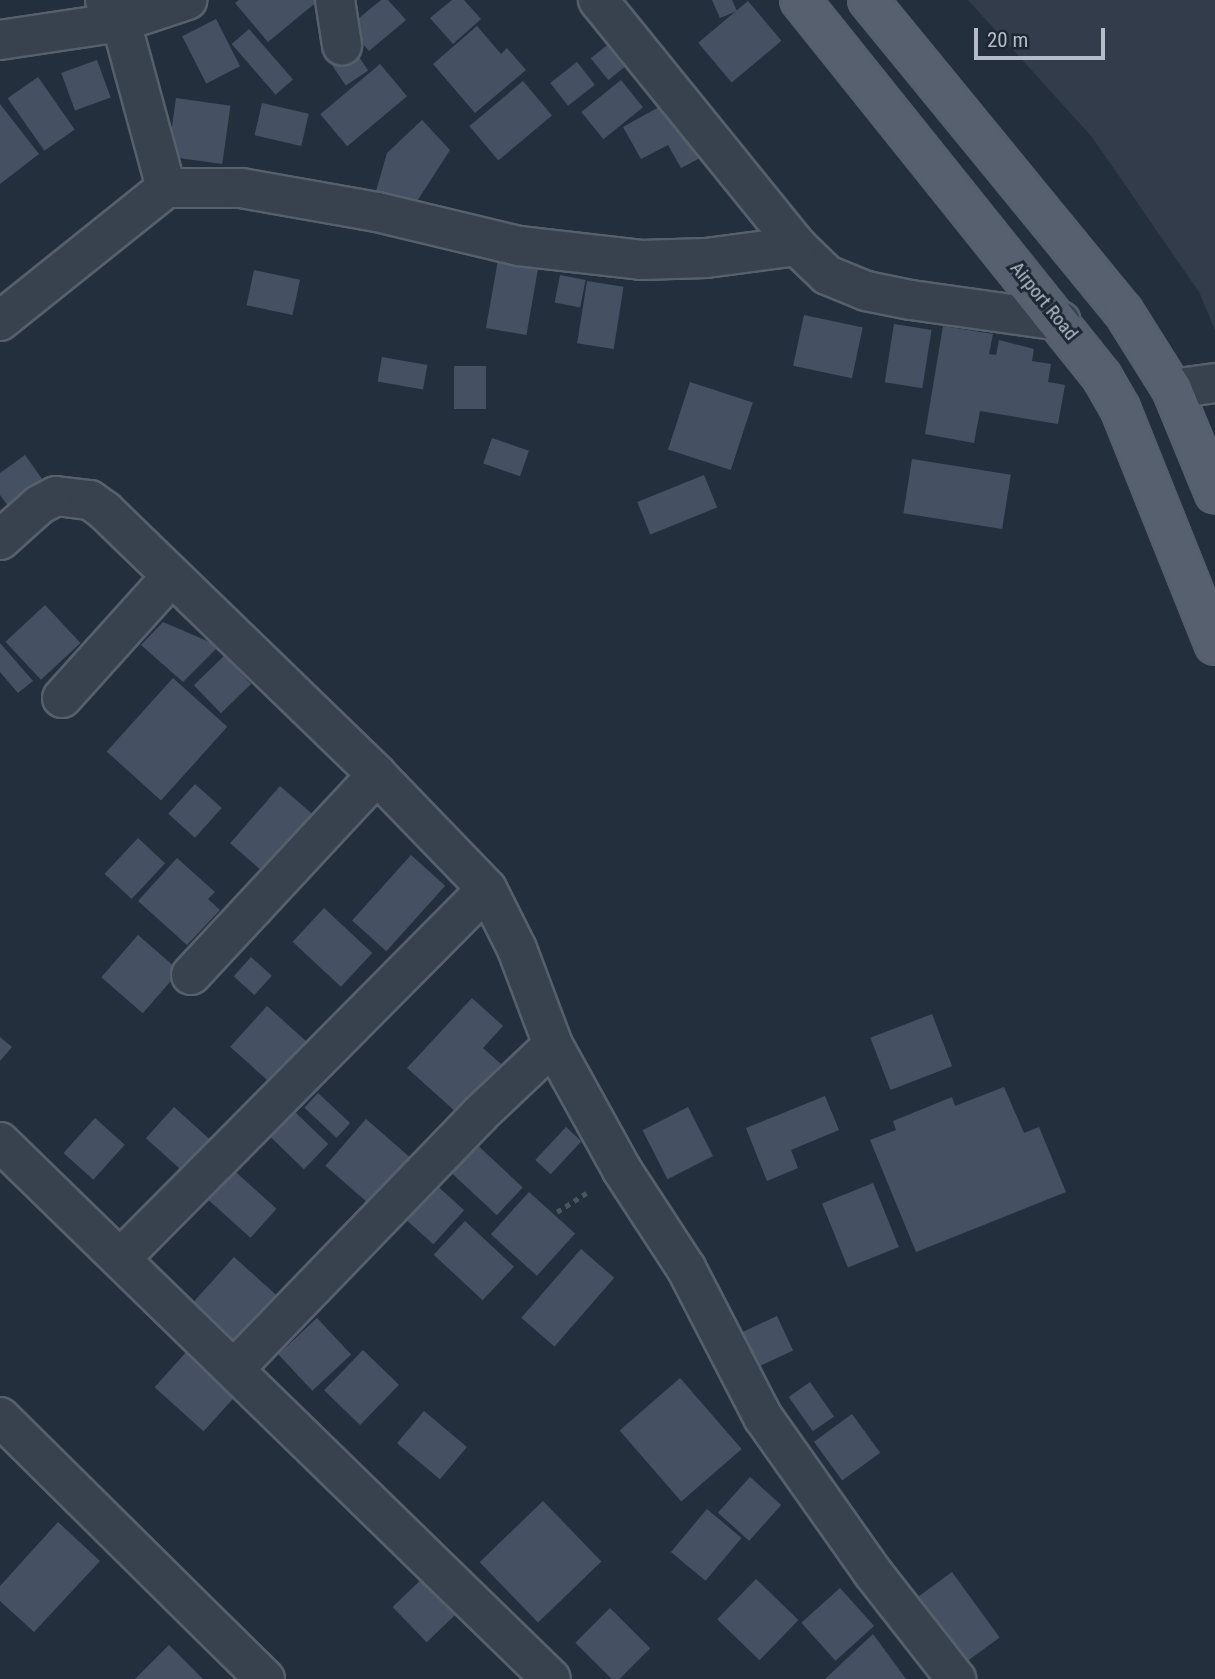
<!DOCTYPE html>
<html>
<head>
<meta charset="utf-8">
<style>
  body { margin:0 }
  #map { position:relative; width:1215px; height:1679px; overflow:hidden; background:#242f3e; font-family:"Roboto Condensed",sans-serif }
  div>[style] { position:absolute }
  .airport>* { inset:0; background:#323c4b }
  .building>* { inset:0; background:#455162; transform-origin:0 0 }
  .path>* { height:4.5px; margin-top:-2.25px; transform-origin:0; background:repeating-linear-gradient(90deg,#44595c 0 5px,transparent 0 10px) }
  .roads { filter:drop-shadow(2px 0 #565f6c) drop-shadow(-2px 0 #565f6c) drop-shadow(0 2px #565f6c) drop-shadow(0 -2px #565f6c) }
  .minor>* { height:38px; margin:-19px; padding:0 19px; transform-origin:19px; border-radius:19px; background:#38414e }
  .major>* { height:38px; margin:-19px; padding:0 19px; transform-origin:19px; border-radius:19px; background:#56606e }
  span { translate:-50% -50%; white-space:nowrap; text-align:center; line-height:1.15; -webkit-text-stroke:6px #1d2633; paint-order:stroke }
  .street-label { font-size:19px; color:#b4bcc9 }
  .scale { position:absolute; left:974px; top:28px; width:131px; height:32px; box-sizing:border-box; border:4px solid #b4bcc9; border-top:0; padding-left:9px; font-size:21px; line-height:24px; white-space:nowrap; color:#b4bcc9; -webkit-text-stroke:5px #1d2633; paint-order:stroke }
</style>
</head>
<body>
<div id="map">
  <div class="airport">
    <div style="clip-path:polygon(968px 0,1215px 0,1215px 330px,1199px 292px,1092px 137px)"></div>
  </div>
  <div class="building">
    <div style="clip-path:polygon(239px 0,319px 0,268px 42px,235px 3px)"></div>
    <div style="clip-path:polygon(381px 0,388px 0,406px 20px,369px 51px,348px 27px)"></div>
    <div style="clip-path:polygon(452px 0,464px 0,481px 19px,453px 44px,430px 18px)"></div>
    <div style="clip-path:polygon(712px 0,732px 0,737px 11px,720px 18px)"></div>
    <div style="left:748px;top:1px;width:52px;height:65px;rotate:50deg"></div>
    <div style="left:216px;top:19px;width:53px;height:38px;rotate:63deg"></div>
    <div style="clip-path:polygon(477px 26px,501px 54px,507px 48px,526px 70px,475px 113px,433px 64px)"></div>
    <div style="left:249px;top:29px;width:67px;height:23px;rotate:49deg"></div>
    <div style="left:611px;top:42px;width:28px;height:26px;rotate:51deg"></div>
    <div style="left:353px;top:48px;width:27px;height:27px;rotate:56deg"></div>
    <div style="left:97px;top:60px;width:40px;height:38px;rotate:70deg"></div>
    <div style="left:577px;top:62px;width:29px;height:34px;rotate:52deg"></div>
    <div style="left:380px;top:64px;width:42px;height:78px;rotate:50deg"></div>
    <div style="left:38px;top:77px;width:64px;height:37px;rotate:55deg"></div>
    <div style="left:621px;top:80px;width:35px;height:51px;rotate:51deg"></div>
    <div style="left:523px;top:81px;width:45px;height:70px;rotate:50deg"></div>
    <div style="left:176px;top:98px;width:55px;height:59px;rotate:8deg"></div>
    <div style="clip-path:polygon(668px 102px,700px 158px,681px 168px,668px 145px,641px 159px,623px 127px)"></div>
    <div style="left:262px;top:103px;width:48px;height:33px;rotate:13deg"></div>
    <div style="clip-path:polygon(0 104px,39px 154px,0 184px)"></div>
    <div style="clip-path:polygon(422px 120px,450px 150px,412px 209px,374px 198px,387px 153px)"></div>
    <div style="left:498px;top:260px;width:41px;height:69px;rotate:10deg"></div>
    <div style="left:254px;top:270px;width:47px;height:36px;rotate:12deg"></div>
    <div style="left:560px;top:275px;width:26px;height:28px;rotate:11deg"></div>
    <div style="left:587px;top:281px;width:37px;height:63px;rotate:9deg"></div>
    <div style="left:804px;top:315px;width:60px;height:52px;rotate:12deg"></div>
    <div style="left:894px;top:324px;width:38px;height:59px;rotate:9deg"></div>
    <div style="clip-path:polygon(943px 326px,993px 334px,989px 354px,996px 355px,999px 340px,1034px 349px,1032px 361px,1051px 364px,1048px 382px,1065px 385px,1058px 424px,980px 411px,974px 443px,925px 434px)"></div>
    <div style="left:382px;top:357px;width:46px;height:25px;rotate:10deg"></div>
    <div style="left:454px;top:366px;width:32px;height:43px"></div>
    <div style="left:690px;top:382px;width:66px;height:71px;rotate:18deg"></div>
    <div style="left:492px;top:438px;width:39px;height:27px;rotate:19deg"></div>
    <div style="clip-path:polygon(25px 455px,47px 486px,12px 511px,0 495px,0 473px)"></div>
    <div style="left:912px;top:459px;width:100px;height:55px;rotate:9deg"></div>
    <div style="left:704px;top:475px;width:35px;height:72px;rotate:68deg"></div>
    <div style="left:45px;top:605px;width:52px;height:54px;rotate:47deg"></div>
    <div style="clip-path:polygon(163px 622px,219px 646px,183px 682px,141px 645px)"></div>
    <div style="clip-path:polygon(0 643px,33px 681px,18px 693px,0 672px)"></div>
    <div style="left:224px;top:656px;width:39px;height:42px;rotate:46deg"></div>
    <div style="left:173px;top:678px;width:73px;height:99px;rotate:42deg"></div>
    <div style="left:195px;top:784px;width:36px;height:40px;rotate:42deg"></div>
    <div style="left:280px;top:786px;width:55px;height:76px;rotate:41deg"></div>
    <div style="left:138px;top:838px;width:37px;height:49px;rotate:43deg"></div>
    <div style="left:411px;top:855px;width:46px;height:88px;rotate:42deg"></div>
    <div style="clip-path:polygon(177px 858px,215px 892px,208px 899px,220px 910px,187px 945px,138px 901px)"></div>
    <div style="left:324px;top:908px;width:66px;height:46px;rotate:43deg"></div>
    <div style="left:138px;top:935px;width:55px;height:56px;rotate:41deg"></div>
    <div style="left:251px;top:957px;width:28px;height:26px;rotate:42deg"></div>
    <div style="clip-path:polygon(472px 998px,503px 1026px,483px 1048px,501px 1064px,456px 1112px,407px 1068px)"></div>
    <div style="left:267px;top:1006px;width:59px;height:55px;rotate:42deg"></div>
    <div style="left:932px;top:1014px;width:56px;height:66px;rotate:69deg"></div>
    <div style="clip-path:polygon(0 1037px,12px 1047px,0 1061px)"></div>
    <div style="clip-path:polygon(1004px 1087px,1024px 1133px,1039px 1127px,1066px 1192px,916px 1252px,870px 1140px,896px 1130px,893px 1121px,952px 1097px,955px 1106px)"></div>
    <div style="left:318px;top:1093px;width:44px;height:20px;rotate:43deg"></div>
    <div style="clip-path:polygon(825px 1096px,839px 1130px,791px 1150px,798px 1168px,767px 1181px,746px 1128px)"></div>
    <div style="left:174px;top:1107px;width:54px;height:42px;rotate:42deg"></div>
    <div style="left:688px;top:1107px;width:55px;height:51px;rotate:63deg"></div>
    <div style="left:293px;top:1110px;width:49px;height:35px;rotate:44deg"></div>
    <div style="left:95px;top:1118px;width:40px;height:47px;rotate:42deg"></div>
    <div style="left:366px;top:1119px;width:65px;height:62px;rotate:41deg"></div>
    <div style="left:566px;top:1127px;width:21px;height:45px;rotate:43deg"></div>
    <div style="left:473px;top:1141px;width:68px;height:38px;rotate:43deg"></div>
    <div style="left:229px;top:1166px;width:64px;height:39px;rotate:42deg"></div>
    <div style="left:424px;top:1174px;width:54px;height:46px;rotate:42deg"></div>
    <div style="left:873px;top:1183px;width:69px;height:55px;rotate:68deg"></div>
    <div style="left:529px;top:1192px;width:62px;height:57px;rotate:42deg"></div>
    <div style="left:465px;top:1221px;width:67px;height:46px;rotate:43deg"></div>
    <div style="left:581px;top:1249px;width:44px;height:91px;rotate:41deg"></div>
    <div style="left:234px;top:1257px;width:61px;height:69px;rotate:42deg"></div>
    <div style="left:777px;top:1316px;width:38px;height:49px;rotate:65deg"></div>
    <div style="left:317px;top:1318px;width:50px;height:53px;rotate:47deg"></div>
    <div style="left:188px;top:1350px;width:66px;height:50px;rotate:42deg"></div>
    <div style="left:363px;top:1350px;width:50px;height:56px;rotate:44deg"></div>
    <div style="left:680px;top:1378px;width:94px;height:80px;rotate:49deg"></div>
    <div style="left:810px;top:1382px;width:42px;height:26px;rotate:55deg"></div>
    <div style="left:424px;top:1411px;width:56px;height:42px;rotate:40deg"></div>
    <div style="left:852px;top:1414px;width:48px;height:47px;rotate:54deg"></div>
    <div style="left:750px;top:1477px;width:42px;height:48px;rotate:42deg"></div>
    <div style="left:543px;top:1501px;width:84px;height:88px;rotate:46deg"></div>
    <div style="left:707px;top:1509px;width:45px;height:56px;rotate:40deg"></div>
    <div style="clip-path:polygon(58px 1522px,100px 1561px,34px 1632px,0 1601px,0 1586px)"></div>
    <div style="left:430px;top:1571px;width:49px;height:52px;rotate:46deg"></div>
    <div style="left:952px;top:1572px;width:81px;height:47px;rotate:54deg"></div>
    <div style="left:756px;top:1579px;width:59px;height:56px;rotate:44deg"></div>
    <div style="left:840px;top:1588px;width:51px;height:52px;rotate:48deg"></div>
    <div style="left:610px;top:1608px;width:57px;height:49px;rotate:45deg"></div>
    <div style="clip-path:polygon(873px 1634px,906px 1679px,825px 1679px)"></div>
    <div style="clip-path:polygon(169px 1645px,203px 1679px,135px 1679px)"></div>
  </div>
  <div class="path">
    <div style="left:557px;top:1212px;width:35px;rotate:-33deg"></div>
  </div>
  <div class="roads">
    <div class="minor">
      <div style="left:105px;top:0;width:27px;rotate:54deg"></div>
      <div style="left:121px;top:22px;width:172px;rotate:74.8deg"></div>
      <div style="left:335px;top:0;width:46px;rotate:81.2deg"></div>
      <div style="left:598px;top:0;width:316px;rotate:51deg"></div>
      <div style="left:797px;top:246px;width:42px;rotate:44deg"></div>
      <div style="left:827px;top:275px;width:42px;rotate:22.3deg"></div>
      <div style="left:866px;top:291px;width:46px;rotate:11.3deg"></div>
      <div style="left:911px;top:300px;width:151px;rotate:8deg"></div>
      <div style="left:0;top:40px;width:122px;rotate:-8.5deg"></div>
      <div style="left:121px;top:22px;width:70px;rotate:-18.4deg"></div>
      <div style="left:0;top:321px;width:213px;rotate:-38.7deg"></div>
      <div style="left:166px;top:188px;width:75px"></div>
      <div style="left:241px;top:188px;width:138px;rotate:10deg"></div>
      <div style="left:377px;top:212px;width:146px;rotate:13.5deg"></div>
      <div style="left:519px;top:246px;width:123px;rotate:6.5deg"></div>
      <div style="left:641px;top:260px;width:65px;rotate:-1.8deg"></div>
      <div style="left:706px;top:258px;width:92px;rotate:-7.5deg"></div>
      <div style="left:1172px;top:389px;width:43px;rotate:-7.9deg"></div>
      <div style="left:0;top:540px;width:52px;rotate:-41.9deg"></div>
      <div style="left:39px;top:505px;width:19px;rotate:-28deg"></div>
      <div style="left:56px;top:496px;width:34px;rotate:7deg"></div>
      <div style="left:90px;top:500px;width:19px;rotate:36deg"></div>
      <div style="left:105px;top:511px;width:379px;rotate:44.1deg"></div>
      <div style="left:377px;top:775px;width:158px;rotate:46deg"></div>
      <div style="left:487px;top:889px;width:67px;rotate:63.4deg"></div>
      <div style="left:517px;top:949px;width:103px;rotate:69.4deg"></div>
      <div style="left:553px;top:1045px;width:143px;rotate:61.1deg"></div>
      <div style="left:622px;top:1170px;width:117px;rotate:56.9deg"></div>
      <div style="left:686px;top:1268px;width:168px;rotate:62.7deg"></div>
      <div style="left:763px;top:1417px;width:191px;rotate:54.8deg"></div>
      <div style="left:873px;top:1573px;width:135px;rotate:51.9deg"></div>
      <div style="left:62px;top:698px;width:164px;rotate:-48deg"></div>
      <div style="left:191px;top:975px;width:273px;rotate:-47.1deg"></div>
      <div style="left:0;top:1142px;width:769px;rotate:44.26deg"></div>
      <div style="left:122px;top:1257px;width:518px;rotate:-45.23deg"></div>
      <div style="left:235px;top:1368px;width:353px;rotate:-46deg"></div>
      <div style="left:480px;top:1114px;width:100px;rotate:-43.4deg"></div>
      <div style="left:0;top:1417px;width:373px;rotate:44.7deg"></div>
    </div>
    <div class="major">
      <div style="left:800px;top:0;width:483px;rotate:51.3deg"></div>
      <div style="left:1102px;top:377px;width:36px;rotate:60deg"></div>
      <div style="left:1120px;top:408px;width:255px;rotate:68.2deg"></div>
      <div style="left:868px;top:0;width:402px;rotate:50.7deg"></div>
      <div style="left:1123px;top:311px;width:92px;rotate:57.9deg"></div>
      <div style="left:1172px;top:389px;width:113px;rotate:67.7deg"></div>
    </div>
  </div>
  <div class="street-label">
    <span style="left:1044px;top:301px;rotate:51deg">Airport Road</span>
  </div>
  <div class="scale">20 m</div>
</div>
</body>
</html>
